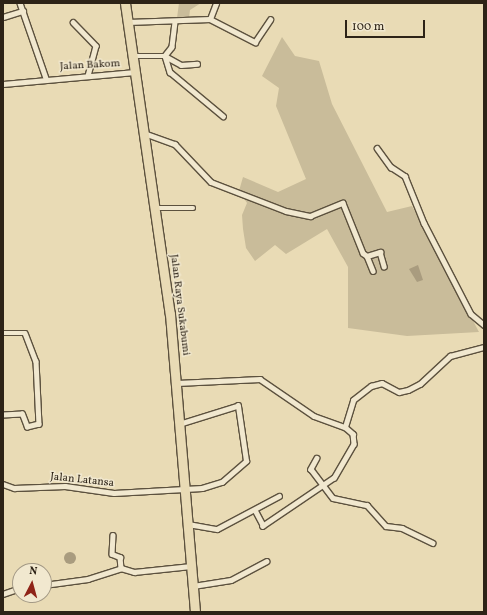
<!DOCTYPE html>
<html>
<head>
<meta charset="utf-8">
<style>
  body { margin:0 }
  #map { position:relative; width:487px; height:615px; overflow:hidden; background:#e9dbb5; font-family:Vollkorn,serif }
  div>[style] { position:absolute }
  .green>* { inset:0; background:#c9bc9a }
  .water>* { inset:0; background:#a99c7f }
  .round { border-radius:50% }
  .roads { filter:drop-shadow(1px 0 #5c513e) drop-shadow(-1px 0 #5c513e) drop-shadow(0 1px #5c513e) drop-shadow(0 -1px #5c513e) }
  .street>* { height:4.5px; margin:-2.25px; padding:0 2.25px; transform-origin:2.25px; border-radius:2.25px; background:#f1e8cf }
  .highway>* { height:9px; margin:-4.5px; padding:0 4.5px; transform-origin:4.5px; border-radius:4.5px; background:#e9dbb5 }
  span { translate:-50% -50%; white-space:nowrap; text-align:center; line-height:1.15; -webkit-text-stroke:3px #f1e8cf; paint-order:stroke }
  .street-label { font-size:11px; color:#2d2317 }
  .frame { position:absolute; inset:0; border:4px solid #2d2317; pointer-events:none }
  .north { position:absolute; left:12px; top:563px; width:40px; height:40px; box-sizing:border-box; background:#f1e8cf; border:1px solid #a39985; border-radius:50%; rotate:6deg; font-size:11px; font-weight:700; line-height:16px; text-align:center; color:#2d2317 }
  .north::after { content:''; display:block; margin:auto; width:14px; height:18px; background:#8f2418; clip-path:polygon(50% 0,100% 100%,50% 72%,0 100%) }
  .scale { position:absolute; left:345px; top:20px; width:80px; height:18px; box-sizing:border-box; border:2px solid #2d2317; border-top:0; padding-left:5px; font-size:12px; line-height:14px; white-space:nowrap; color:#2d2317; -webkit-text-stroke:3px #f1e8cf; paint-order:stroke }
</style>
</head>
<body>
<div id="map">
  <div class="green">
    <div style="clip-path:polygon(179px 3px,201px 3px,190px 10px,189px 18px,177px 18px)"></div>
    <div style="clip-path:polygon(282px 37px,295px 56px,319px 61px,332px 104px,387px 212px,412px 206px,479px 332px,407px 336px,348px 328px,348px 267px,327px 229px,286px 254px,275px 245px,255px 261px,246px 248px,243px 229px,242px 215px,247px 203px,239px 191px,243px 177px,278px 192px,306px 179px,276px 106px,279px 88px,262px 76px)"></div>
  </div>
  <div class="water">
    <div style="clip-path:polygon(418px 265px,423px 280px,417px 282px,409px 269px)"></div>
    <div class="round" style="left:64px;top:552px;width:12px;height:12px"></div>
  </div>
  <div class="roads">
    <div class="street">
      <div style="left:20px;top:3px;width:79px;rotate:70.9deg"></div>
      <div style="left:3px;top:17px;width:21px;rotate:-17deg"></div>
      <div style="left:210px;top:19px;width:17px;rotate:-69deg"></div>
      <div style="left:73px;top:22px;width:33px;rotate:46deg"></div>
      <div style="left:96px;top:46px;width:30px;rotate:105deg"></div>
      <div style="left:128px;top:22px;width:82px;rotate:-2.1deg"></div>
      <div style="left:210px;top:19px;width:51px;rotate:27.1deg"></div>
      <div style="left:255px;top:42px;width:27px;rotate:-56deg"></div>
      <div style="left:175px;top:22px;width:25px;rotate:97deg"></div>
      <div style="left:172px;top:47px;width:11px;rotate:128deg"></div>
      <div style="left:165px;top:56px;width:17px;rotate:73deg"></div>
      <div style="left:170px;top:72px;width:69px;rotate:39.7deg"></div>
      <div style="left:132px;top:56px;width:33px"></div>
      <div style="left:165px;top:56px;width:18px;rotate:29deg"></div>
      <div style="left:181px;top:65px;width:16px;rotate:-4deg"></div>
      <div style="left:3px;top:84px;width:132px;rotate:-5.2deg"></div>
      <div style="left:144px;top:133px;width:33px;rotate:20deg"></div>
      <div style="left:175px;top:144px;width:52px;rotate:46.5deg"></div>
      <div style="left:211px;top:182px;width:80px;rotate:21.1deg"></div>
      <div style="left:286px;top:211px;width:25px;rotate:12deg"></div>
      <div style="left:310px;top:216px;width:35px;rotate:-22deg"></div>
      <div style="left:343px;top:203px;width:54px;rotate:68.2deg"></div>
      <div style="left:363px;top:253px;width:5px;rotate:37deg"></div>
      <div style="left:367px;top:256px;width:14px;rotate:-17deg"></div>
      <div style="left:380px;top:252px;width:15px;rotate:74deg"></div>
      <div style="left:377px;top:148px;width:24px;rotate:54deg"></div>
      <div style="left:391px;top:167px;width:17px;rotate:33deg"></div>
      <div style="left:405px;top:176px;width:51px;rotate:68deg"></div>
      <div style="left:424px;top:223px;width:102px;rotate:62.7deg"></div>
      <div style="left:471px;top:314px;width:17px;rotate:40deg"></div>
      <div style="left:153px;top:208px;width:40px"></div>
      <div style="left:367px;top:256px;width:16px;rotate:68deg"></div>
      <div style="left:3px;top:333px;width:22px"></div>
      <div style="left:25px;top:333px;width:30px;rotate:69deg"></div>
      <div style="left:36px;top:361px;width:63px;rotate:87.3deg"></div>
      <div style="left:39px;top:424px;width:12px;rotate:166deg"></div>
      <div style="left:27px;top:427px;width:14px;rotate:-111deg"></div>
      <div style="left:22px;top:414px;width:19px;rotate:177deg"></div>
      <div style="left:177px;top:383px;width:83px;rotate:-2.8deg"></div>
      <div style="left:260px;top:379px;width:65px;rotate:34.4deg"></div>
      <div style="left:314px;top:416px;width:33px;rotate:20deg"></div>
      <div style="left:345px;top:427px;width:11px;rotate:41deg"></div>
      <div style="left:353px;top:434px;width:10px;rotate:84deg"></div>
      <div style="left:354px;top:444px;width:39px;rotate:120deg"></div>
      <div style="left:334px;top:478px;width:86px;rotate:145.9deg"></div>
      <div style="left:263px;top:526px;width:17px;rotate:-118deg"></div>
      <div style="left:345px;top:427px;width:28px;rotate:-73deg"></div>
      <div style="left:353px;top:400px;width:23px;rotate:-38deg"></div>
      <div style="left:371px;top:386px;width:11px;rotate:-15deg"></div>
      <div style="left:382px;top:383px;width:19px;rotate:28deg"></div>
      <div style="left:399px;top:392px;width:9px;rotate:-13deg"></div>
      <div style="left:408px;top:390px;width:13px;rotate:-27deg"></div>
      <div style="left:420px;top:384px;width:41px;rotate:-43deg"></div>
      <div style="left:450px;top:356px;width:35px;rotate:-15deg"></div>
      <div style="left:317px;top:458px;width:13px;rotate:119deg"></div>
      <div style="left:311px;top:469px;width:36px;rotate:53deg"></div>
      <div style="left:333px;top:498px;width:35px;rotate:12deg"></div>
      <div style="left:367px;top:505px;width:28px;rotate:48deg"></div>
      <div style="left:386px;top:526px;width:16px;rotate:7deg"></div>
      <div style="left:402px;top:528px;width:34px;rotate:26deg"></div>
      <div style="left:3px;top:484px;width:12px;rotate:20deg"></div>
      <div style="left:14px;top:488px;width:51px;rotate:-2.2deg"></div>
      <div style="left:65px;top:486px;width:49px;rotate:8.1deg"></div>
      <div style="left:114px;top:493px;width:88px;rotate:-3.3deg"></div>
      <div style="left:202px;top:488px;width:21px;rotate:-17deg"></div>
      <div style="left:222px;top:482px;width:32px;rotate:-41deg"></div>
      <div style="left:246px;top:461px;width:56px;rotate:-98.3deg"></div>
      <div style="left:238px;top:406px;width:60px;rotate:162.5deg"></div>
      <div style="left:188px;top:524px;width:29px;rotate:10deg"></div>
      <div style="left:217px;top:529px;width:70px;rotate:-28deg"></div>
      <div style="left:113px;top:535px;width:19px;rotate:93deg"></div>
      <div style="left:112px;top:554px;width:9px;rotate:21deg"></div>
      <div style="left:120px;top:557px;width:11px;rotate:85deg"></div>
      <div style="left:44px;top:585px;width:44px;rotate:-7.8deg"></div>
      <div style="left:88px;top:579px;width:35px;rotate:-18deg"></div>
      <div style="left:121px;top:568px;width:14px;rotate:17deg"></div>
      <div style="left:134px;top:572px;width:57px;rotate:-6deg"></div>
      <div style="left:193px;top:586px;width:38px;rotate:-9deg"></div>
      <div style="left:231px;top:580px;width:40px;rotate:-28deg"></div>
      <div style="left:3px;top:594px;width:18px;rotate:-19deg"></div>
    </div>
    <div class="highway">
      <div style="left:125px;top:3px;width:314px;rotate:81.8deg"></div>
      <div style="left:170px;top:314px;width:299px;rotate:85.2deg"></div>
    </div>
  </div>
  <div class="street-label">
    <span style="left:90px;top:66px;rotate:-3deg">Jalan Bakom</span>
    <span style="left:179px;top:305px;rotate:83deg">Jalan Raya Sukabumi</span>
    <span style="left:82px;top:481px;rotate:6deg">Jalan Latansa</span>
  </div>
  <div class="frame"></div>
  <div class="north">N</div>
  <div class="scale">100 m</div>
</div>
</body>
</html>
